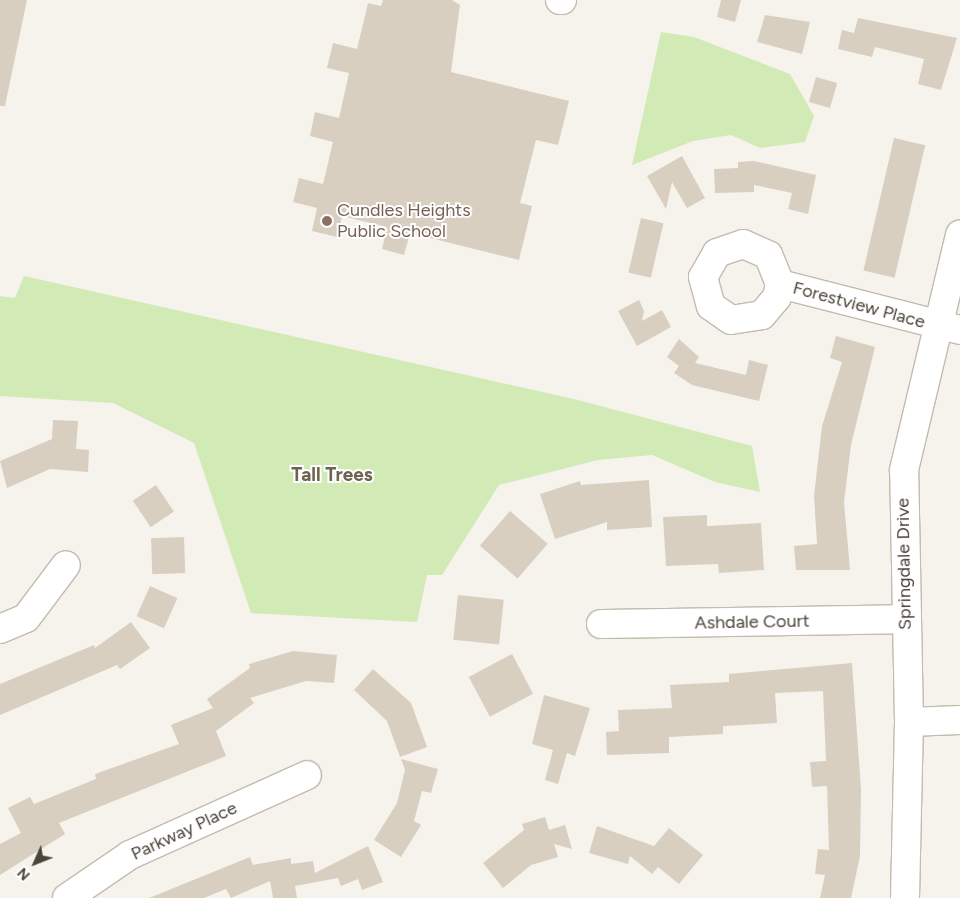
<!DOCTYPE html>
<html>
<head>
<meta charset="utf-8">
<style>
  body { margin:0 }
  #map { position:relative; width:960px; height:898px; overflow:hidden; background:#f6f3ec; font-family:Figtree,sans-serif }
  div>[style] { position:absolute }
  .green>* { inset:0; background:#d2eab5 }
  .building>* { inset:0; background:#d8cfc1; transform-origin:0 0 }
  .roads { filter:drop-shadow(1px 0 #c2bbae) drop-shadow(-1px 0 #c2bbae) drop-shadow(0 1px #c2bbae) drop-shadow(0 -1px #c2bbae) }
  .minor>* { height:28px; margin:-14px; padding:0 14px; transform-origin:14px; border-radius:14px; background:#fff }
  .dots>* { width:14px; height:14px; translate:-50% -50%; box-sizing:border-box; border:2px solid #fff; border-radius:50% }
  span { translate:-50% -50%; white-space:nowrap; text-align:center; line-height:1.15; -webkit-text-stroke:4px #fff; paint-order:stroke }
  .education-label { font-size:18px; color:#785e54 }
  .left { translate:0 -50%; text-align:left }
  .street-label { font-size:18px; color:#4b4439 }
  .neighbourhood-label { font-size:19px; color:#6e6250; font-weight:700 }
  .north { position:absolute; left:10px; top:838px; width:50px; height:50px; -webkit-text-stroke:4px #fff; paint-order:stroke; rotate:226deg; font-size:14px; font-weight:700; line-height:20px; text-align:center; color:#4b4439 }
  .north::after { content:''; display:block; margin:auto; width:18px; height:22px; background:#4b4439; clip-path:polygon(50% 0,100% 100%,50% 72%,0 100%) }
</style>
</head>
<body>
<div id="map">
  <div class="green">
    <div style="clip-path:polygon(661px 32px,694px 37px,790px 74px,814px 116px,805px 142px,760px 148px,731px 135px,693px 141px,632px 165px)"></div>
    <div style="clip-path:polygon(24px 276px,574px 399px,752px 446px,760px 492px,715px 482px,652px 455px,598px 460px,499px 485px,442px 575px,427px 575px,417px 622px,251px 613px,194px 443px,113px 403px,0 396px,0 296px,15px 298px)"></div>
  </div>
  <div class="building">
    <div style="clip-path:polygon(0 0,27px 0,5px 106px,0 106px)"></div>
    <div style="clip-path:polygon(383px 0,452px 0,460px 5px,451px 72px,569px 101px,558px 145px,536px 140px,520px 203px,532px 206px,519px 260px,410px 233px,404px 255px,382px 249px,387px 227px,342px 216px,337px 237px,312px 231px,317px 208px,293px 202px,299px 178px,323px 184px,333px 142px,310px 136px,315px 112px,339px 118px,349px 73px,327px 68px,333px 43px,357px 49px,368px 3px,381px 6px)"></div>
    <div style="clip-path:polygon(721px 0,741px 0,735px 22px,717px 17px)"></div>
    <div style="clip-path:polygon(765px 15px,810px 22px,802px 54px,757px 42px)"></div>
    <div style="clip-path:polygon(858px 18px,957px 38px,941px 90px,918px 84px,924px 59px,875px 47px,872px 57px,838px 49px,842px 30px,854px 33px)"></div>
    <div style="left:816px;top:77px;width:22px;height:26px;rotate:16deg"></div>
    <div style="left:894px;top:138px;width:32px;height:136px;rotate:13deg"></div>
    <div style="clip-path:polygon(682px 156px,705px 198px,687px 208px,672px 182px,666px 209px,647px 176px)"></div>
    <div style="clip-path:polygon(754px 161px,816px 175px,808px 214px,788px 209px,792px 193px,754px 185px,754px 192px,715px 193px,714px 169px,738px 168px,738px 162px)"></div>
    <div style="left:641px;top:218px;width:23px;height:56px;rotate:13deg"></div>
    <div style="clip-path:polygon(639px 300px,644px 311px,642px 321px,662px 310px,671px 327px,637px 346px,618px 311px)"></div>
    <div style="clip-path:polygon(836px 336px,875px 347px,851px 445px,844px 502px,850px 570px,796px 570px,794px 546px,817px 544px,814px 496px,822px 426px,842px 362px,830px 358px)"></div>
    <div style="clip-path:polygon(679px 339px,699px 357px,695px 363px,746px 375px,749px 360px,768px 365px,759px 401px,692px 385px,674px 373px,679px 366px,667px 357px)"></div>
    <div style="clip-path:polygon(53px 420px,78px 421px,76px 449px,89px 450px,88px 472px,50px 469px,7px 488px,0 461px,52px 439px)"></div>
    <div style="clip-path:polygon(649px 480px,652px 527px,607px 530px,607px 522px,555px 539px,540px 494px,580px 481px,581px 485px)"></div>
    <div style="left:156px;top:485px;width:32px;height:28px;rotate:56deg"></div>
    <div style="left:510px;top:511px;width:50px;height:46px;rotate:41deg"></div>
    <div style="clip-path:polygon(707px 515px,707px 526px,761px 523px,764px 570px,719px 573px,718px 564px,666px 566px,663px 517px)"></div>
    <div style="left:184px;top:537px;width:36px;height:33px;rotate:88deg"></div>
    <div style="left:150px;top:586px;width:30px;height:33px;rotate:24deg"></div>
    <div style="left:458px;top:595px;width:46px;height:45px;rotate:6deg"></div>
    <div style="clip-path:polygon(131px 622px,150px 648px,120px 669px,117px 665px,0 715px,0 684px,94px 645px,95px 648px)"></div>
    <div style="clip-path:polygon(293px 651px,337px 655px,334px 683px,306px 681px,250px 698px,254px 703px,216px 731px,226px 756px,59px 823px,65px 834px,0 875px,0 844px,21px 833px,8px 808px,30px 797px,34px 804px,96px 779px,95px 774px,179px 744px,171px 725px,213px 708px,207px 699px,250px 668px,249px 664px)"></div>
    <div style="left:512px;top:654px;width:45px;height:49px;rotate:62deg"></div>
    <div style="clip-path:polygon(852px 663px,861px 789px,860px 856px,851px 898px,820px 898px,825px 875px,815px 874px,818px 849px,829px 850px,827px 786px,812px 787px,810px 762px,826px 761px,823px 691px,775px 693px,777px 723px,723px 726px,723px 734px,669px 737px,669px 753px,607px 755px,606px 732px,619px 731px,618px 710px,672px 708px,670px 685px,729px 682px,729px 674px)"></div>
    <div style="clip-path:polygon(373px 669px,411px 703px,427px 747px,400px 757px,387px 721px,354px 690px)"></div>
    <div style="clip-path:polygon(544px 695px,590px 708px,575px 756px,567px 753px,558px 784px,545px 780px,553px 750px,532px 744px)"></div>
    <div style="clip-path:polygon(401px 759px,438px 769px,431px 793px,422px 791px,414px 821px,421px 825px,401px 857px,374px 840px,397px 803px,405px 770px)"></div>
    <div style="clip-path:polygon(545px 817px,549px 830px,565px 825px,572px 849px,554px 844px,558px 857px,531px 865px,503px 888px,483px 863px,524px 830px,522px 824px)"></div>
    <div style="clip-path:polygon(597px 826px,654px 846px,669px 828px,703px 855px,679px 884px,658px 867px,652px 874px,630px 856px,628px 864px,589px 853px)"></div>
    <div style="clip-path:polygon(368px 846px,383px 882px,362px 890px,358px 879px,341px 886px,338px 878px,295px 886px,297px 898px,273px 898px,270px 881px,231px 898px,226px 889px,204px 898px,149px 898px,250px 857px,253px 865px,291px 858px,291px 864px,313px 861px,315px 873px)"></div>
  </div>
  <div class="roads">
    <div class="minor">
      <div style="left:560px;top:0;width:2px"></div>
      <div style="left:780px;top:284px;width:31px;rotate:-112deg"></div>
      <div style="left:768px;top:255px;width:27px;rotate:-156deg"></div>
      <div style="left:743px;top:244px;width:28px;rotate:161deg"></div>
      <div style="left:717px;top:253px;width:28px;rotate:120deg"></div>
      <div style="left:703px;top:277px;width:30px;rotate:75deg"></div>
      <div style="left:711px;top:306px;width:24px;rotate:35deg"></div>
      <div style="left:731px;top:320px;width:31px;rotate:-9deg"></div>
      <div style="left:762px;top:315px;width:23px;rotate:-50deg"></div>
      <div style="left:777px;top:297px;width:13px;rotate:-77deg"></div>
      <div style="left:780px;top:284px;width:186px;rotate:14.3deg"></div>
      <div style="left:601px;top:624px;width:303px;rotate:-0.9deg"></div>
      <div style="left:0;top:629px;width:28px;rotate:-23deg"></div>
      <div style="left:26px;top:618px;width:66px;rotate:-53deg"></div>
      <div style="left:909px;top:722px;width:51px;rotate:-2.2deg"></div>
      <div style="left:67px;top:898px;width:76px;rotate:-34.3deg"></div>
      <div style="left:130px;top:855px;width:194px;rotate:-24.3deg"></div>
      <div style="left:905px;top:898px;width:176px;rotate:-88.7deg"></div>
      <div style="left:909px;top:722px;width:252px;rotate:-91.1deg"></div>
      <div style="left:904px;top:470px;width:242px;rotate:-76.6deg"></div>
    </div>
  </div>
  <div class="dots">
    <div style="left:327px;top:221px;background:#8d6e63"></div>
  </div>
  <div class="education-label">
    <span class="left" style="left:337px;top:221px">Cundles Heights<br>Public School</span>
  </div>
  <div class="street-label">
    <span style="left:859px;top:305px;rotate:15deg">Forestview Place</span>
    <span style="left:904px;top:564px;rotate:-91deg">Springdale Drive</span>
    <span style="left:752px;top:622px;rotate:-1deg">Ashdale Court</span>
    <span style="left:184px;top:831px;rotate:-25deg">Parkway Place</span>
  </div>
  <div class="neighbourhood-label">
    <span style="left:332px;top:475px">Tall Trees</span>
  </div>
  <div class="north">N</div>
</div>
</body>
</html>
